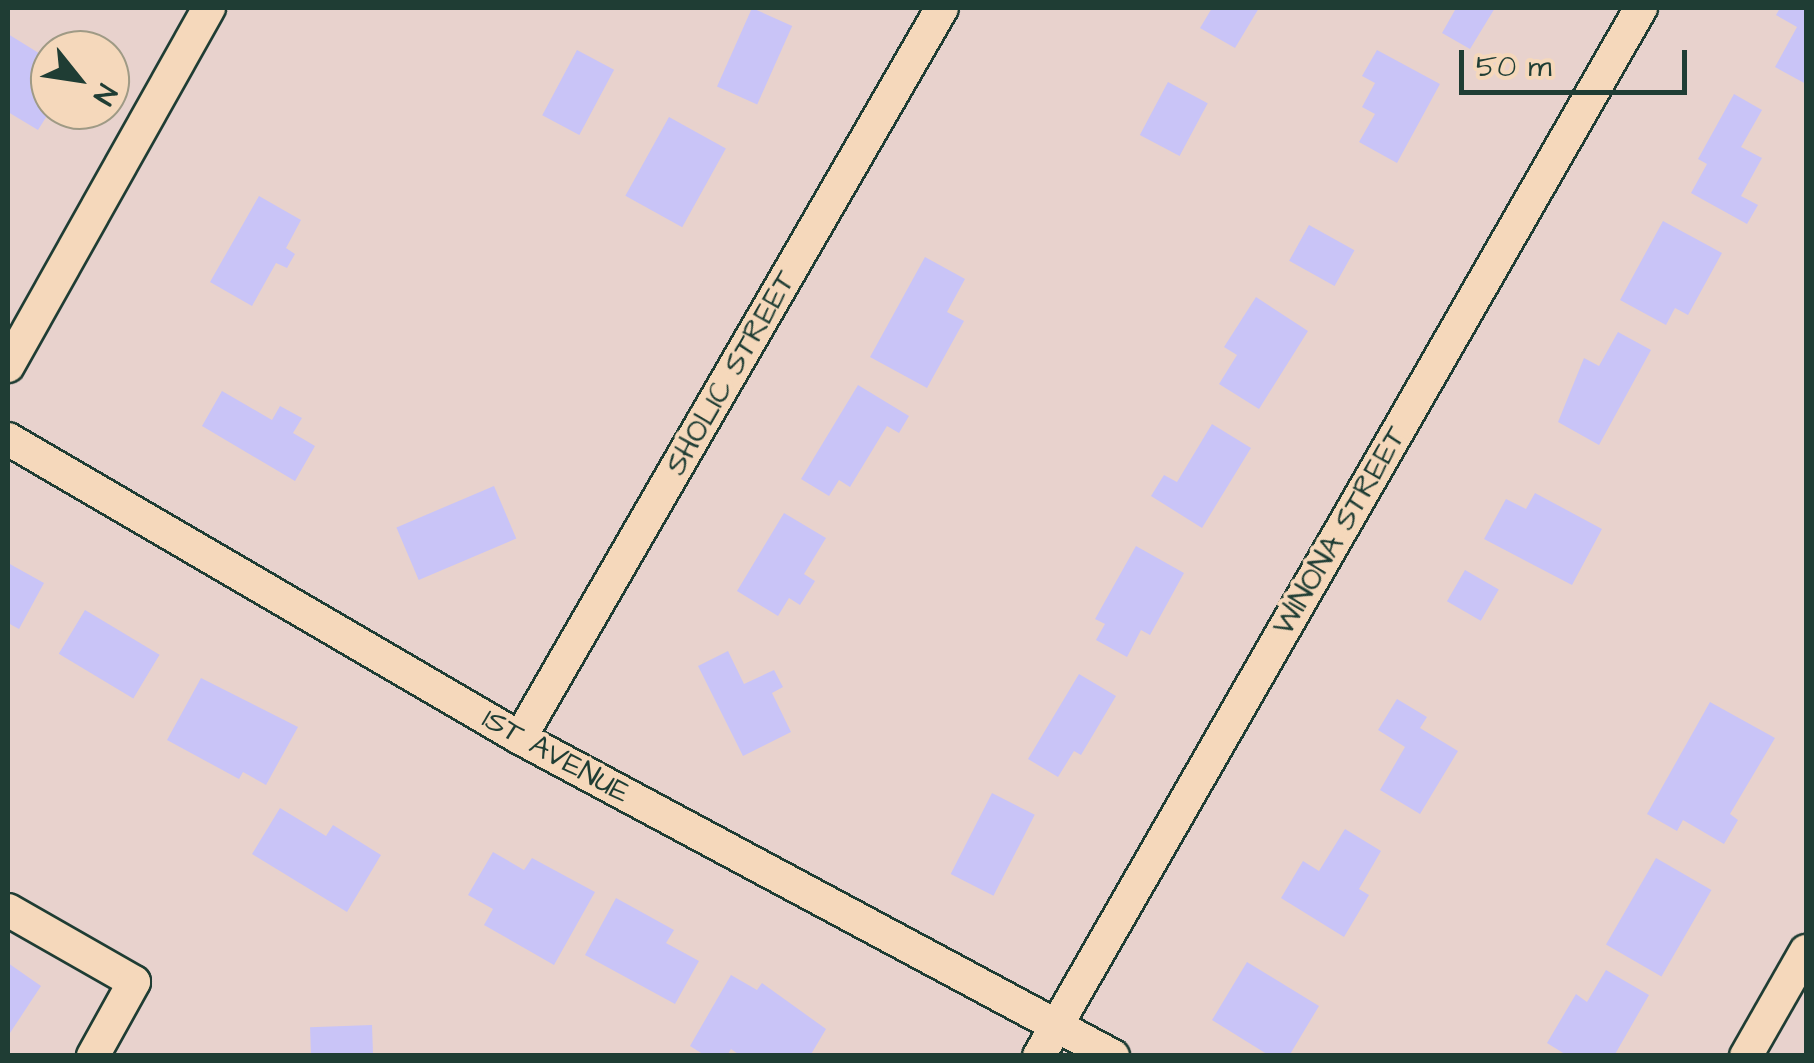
<!DOCTYPE html>
<html>
<head>
<meta charset="utf-8">
<style>
  body { margin:0 }
  #map { position:relative; width:1814px; height:1063px; overflow:hidden; background:#e8d2cd; font-family:"Architects Daughter",sans-serif }
  div>[style] { position:absolute }
  .building>* { inset:0; background:#c9c4f7; transform-origin:0 0 }
  .roads { filter:drop-shadow(2px 0 #1f3d34) drop-shadow(-2px 0 #1f3d34) drop-shadow(0 2px #1f3d34) drop-shadow(0 -2px #1f3d34) }
  .street>* { height:32px; margin:-16px; padding:0 16px; transform-origin:16px; border-radius:16px; background:#f5d8bb }
  span { translate:-50% -50%; white-space:nowrap; text-align:center; line-height:1.15; -webkit-text-stroke:8px #f5d8bb; paint-order:stroke }
  .street-label { font-size:30px; color:#1f3d34 }
  .frame { position:absolute; inset:0; border:10px solid #1f3d34; pointer-events:none }
  .north { position:absolute; left:30px; top:30px; width:100px; height:100px; box-sizing:border-box; background:#f5d8bb; border:2px solid #9f9a85; border-radius:50%; rotate:120deg; font-size:28px; font-weight:700; line-height:40px; text-align:center; color:#1f3d34 }
  .north::after { content:''; display:block; margin:auto; width:35px; height:45px; background:#1f3d34; clip-path:polygon(50% 0,100% 100%,50% 72%,0 100%) }
  .scale { position:absolute; left:1459px; top:50px; width:228px; height:45px; box-sizing:border-box; border:5px solid #1f3d34; border-top:0; padding-left:12px; font-size:30px; line-height:35px; white-space:nowrap; color:#1f3d34; -webkit-text-stroke:8px #f5d8bb; paint-order:stroke }
</style>
</head>
<body>
<div id="map">
  <div class="building">
    <div style="left:752px;top:8px;width:44px;height:86px;rotate:24deg"></div>
    <div style="clip-path:polygon(1212px 8px,1259px 8px,1235px 48px,1200px 28px)"></div>
    <div style="clip-path:polygon(1450px 8px,1495px 8px,1470px 49px,1442px 33px,1455px 10px)"></div>
    <div style="clip-path:polygon(1780px 8px,1806px 8px,1806px 84px,1775px 67px,1797px 27px,1776px 15px)"></div>
    <div style="clip-path:polygon(8px 34px,50px 60px,50px 111px,38px 130px,8px 112px)"></div>
    <div style="left:577px;top:50px;width:42px;height:74px;rotate:28deg"></div>
    <div style="clip-path:polygon(1377px 50px,1440px 84px,1397px 163px,1359px 142px,1375px 114px,1362px 107px,1375px 83px,1362px 76px)"></div>
    <div style="left:1168px;top:82px;width:45px;height:60px;rotate:28deg"></div>
    <div style="clip-path:polygon(1734px 94px,1762px 110px,1741px 147px,1762px 158px,1741px 196px,1758px 205px,1747px 224px,1691px 193px,1707px 164px,1698px 159px)"></div>
    <div style="left:669px;top:117px;width:65px;height:90px;rotate:29deg"></div>
    <div style="clip-path:polygon(259px 196px,301px 220px,286px 248px,295px 254px,287px 268px,276px 263px,252px 306px,210px 282px)"></div>
    <div style="clip-path:polygon(1663px 221px,1722px 253px,1688px 315px,1675px 308px,1666px 325px,1620px 300px)"></div>
    <div style="left:1309px;top:225px;width:52px;height:41px;rotate:29deg"></div>
    <div style="clip-path:polygon(925px 257px,965px 279px,947px 312px,964px 321px,927px 388px,870px 357px)"></div>
    <div style="clip-path:polygon(1256px 297px,1308px 331px,1259px 409px,1219px 384px,1237px 355px,1224px 347px)"></div>
    <div style="clip-path:polygon(1618px 332px,1651px 350px,1599px 445px,1558px 422px,1584px 358px,1599px 366px)"></div>
    <div style="clip-path:polygon(858px 385px,909px 416px,899px 433px,887px 426px,850px 487px,839px 480px,829px 496px,801px 479px)"></div>
    <div style="clip-path:polygon(222px 391px,272px 420px,280px 406px,302px 418px,293px 433px,315px 446px,295px 481px,202px 426px)"></div>
    <div style="clip-path:polygon(1212px 424px,1251px 448px,1202px 528px,1151px 496px,1164px 475px,1177px 482px)"></div>
    <div style="left:494px;top:486px;width:57px;height:106px;rotate:67deg"></div>
    <div style="clip-path:polygon(1535px 493px,1602px 529px,1572px 585px,1484px 539px,1506px 499px,1526px 509px)"></div>
    <div style="clip-path:polygon(784px 513px,826px 538px,804px 574px,815px 581px,800px 605px,789px 598px,778px 616px,737px 591px)"></div>
    <div style="clip-path:polygon(1136px 546px,1184px 573px,1150px 635px,1141px 630px,1127px 657px,1096px 640px,1105px 624px,1095px 619px)"></div>
    <div style="clip-path:polygon(8px 563px,44px 583px,19px 629px,8px 623px)"></div>
    <div style="left:1465px;top:570px;width:39px;height:36px;rotate:30deg"></div>
    <div style="left:85px;top:610px;width:87px;height:51px;rotate:31deg"></div>
    <div style="clip-path:polygon(728px 651px,744px 684px,774px 670px,783px 687px,772px 693px,791px 732px,743px 756px,698px 666px)"></div>
    <div style="clip-path:polygon(1079px 674px,1116px 696px,1081px 755px,1074px 751px,1058px 777px,1028px 759px)"></div>
    <div style="clip-path:polygon(201px 678px,298px 727px,266px 785px,243px 772px,239px 779px,167px 740px)"></div>
    <div style="clip-path:polygon(1397px 699px,1427px 717px,1420px 728px,1458px 751px,1420px 814px,1380px 790px,1405px 747px,1378px 730px)"></div>
    <div style="clip-path:polygon(1710px 702px,1775px 738px,1730px 814px,1738px 820px,1724px 844px,1683px 820px,1677px 831px,1647px 814px)"></div>
    <div style="left:992px;top:793px;width:48px;height:91px;rotate:27deg"></div>
    <div style="clip-path:polygon(280px 808px,326px 836px,333px 825px,381px 855px,347px 912px,252px 854px)"></div>
    <div style="clip-path:polygon(1345px 829px,1381px 851px,1359px 889px,1369px 895px,1344px 937px,1281px 898px,1303px 861px,1319px 871px)"></div>
    <div style="clip-path:polygon(493px 852px,524px 870px,532px 858px,595px 892px,554px 965px,484px 925px,493px 909px,468px 895px)"></div>
    <div style="left:1656px;top:858px;width:64px;height:100px;rotate:30deg"></div>
    <div style="clip-path:polygon(616px 898px,674px 930px,666px 943px,699px 961px,675px 1004px,585px 955px)"></div>
    <div style="clip-path:polygon(1247px 962px,1319px 1006px,1289px 1056px,1270px 1056px,1212px 1020px)"></div>
    <div style="clip-path:polygon(8px 963px,41px 986px,8px 1036px)"></div>
    <div style="clip-path:polygon(1606px 970px,1649px 995px,1614px 1056px,1568px 1056px,1547px 1043px,1576px 994px,1587px 1002px)"></div>
    <div style="clip-path:polygon(731px 975px,757px 990px,762px 983px,826px 1029px,810px 1056px,741px 1056px,731px 1049px,727px 1056px,706px 1056px,690px 1046px)"></div>
    <div style="left:372px;top:1025px;width:31px;height:62px;rotate:88deg"></div>
  </div>
  <div class="roads">
    <div class="street">
      <div style="left:8px;top:366px;width:411px;rotate:-60.7deg"></div>
      <div style="left:8px;top:439px;width:593px;rotate:30.28deg"></div>
      <div style="left:520px;top:738px;width:673px;rotate:28.2deg"></div>
      <div style="left:520px;top:738px;width:843px;rotate:-59.97deg"></div>
      <div style="left:8px;top:910px;width:145px;rotate:29.7deg"></div>
      <div style="left:134px;top:982px;width:85px;rotate:119deg"></div>
      <div style="left:1039px;top:1056px;width:1209px;rotate:-60.13deg"></div>
      <div style="left:1746px;top:1056px;width:121px;rotate:-60.3deg"></div>
    </div>
  </div>
  <div class="street-label">
    <span style="left:731px;top:373px;rotate:-60deg">SHOLIC STREET</span>
    <span style="left:1340px;top:531px;rotate:-60deg">WINONA STREET</span>
    <span style="left:556px;top:756px;rotate:29deg">1ST AVENUE</span>
  </div>
  <div class="frame"></div>
  <div class="north">N</div>
  <div class="scale">50 m</div>
</div>
</body>
</html>
